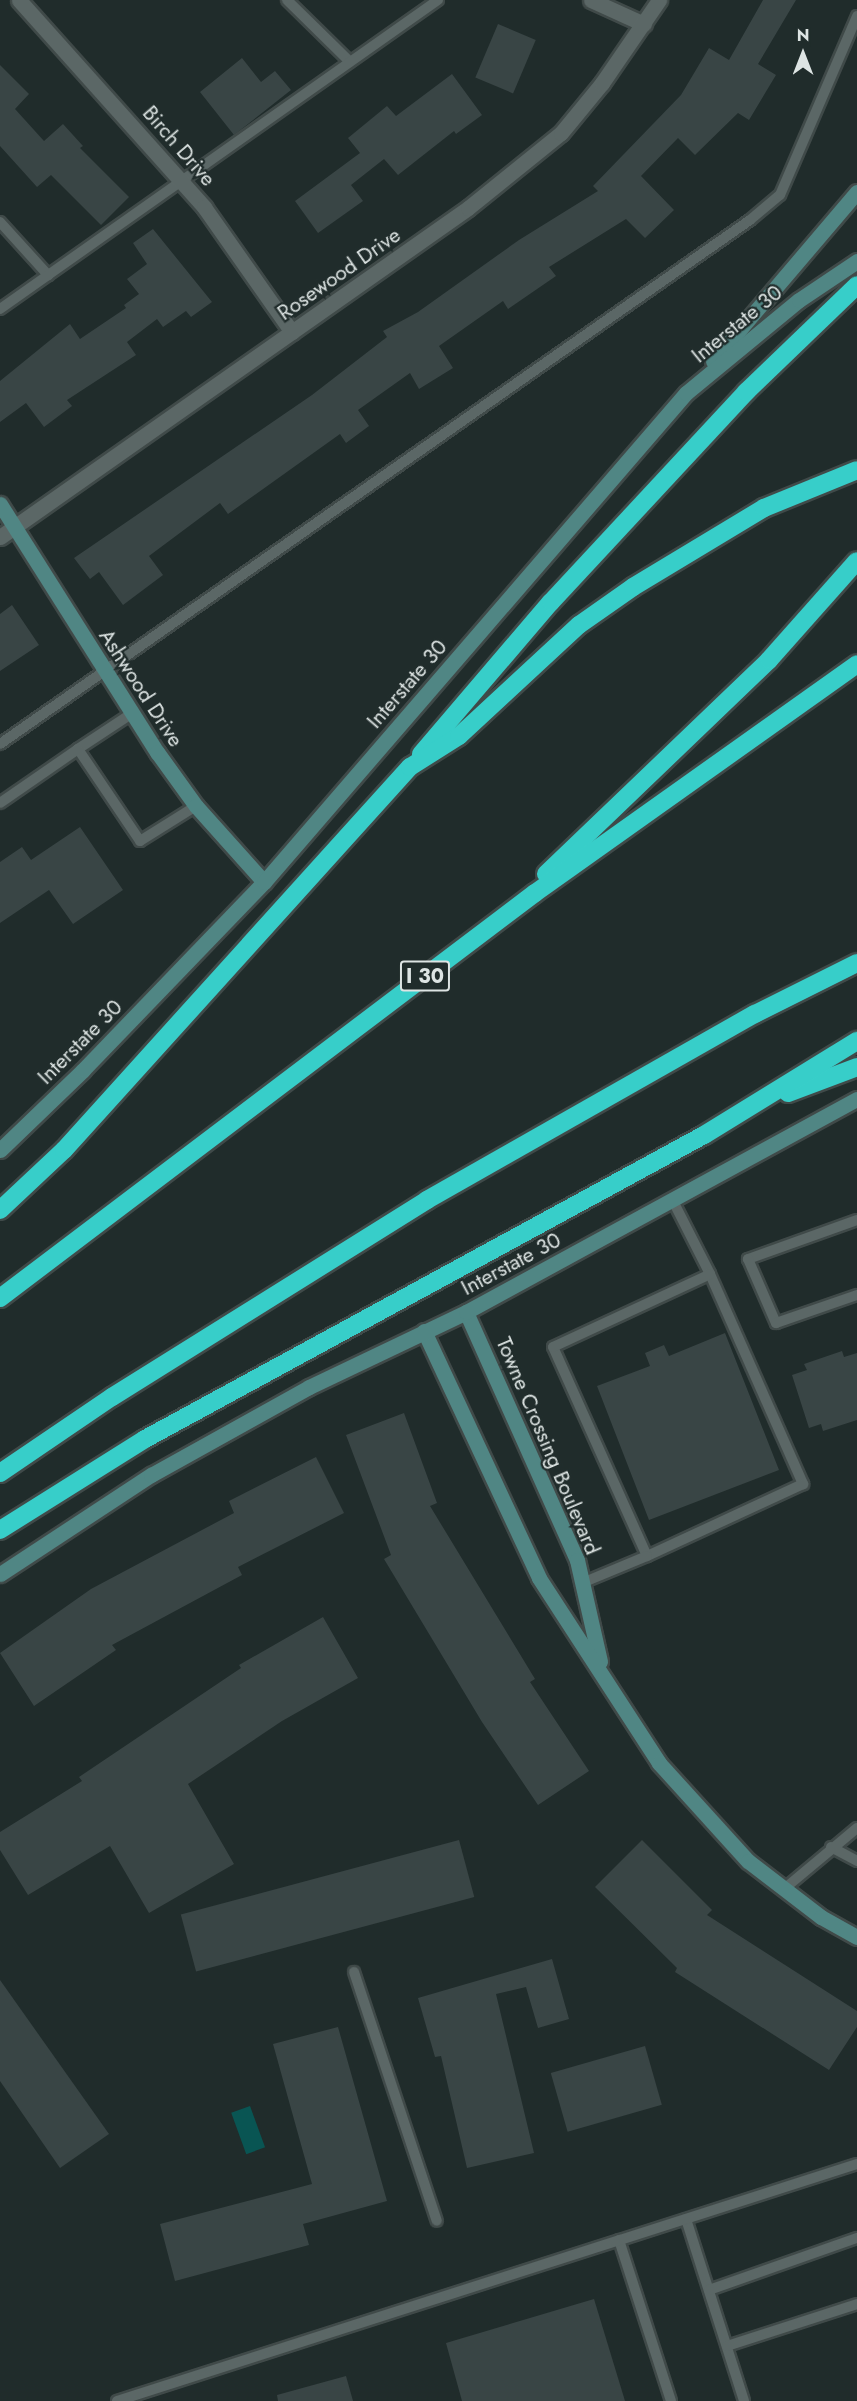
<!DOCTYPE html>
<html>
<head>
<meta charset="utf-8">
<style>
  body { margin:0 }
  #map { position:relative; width:857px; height:2401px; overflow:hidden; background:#202c2b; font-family:Jost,sans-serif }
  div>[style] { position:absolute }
  .water>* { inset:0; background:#095553; transform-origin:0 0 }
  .building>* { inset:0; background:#394545; transform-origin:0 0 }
  .roads { filter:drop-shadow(2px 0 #404a49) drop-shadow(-2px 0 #404a49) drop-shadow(0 2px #404a49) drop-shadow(0 -2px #404a49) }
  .lane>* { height:10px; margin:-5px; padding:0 5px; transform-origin:5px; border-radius:5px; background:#5b6766 }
  .street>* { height:15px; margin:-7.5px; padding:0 7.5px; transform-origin:7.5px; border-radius:7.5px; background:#5b6766 }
  .secondary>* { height:15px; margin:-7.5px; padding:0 7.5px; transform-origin:7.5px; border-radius:7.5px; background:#508684 }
  .highway>* { height:18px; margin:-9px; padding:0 9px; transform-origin:9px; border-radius:9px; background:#37cec9 }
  span { translate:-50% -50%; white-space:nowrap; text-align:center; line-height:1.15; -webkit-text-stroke:4.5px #202c2b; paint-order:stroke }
  .shield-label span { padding:2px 4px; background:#202c2b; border:2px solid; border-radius:4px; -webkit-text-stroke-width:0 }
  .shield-label { font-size:20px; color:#dde4e3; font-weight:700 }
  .street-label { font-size:21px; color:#dde4e3 }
  .north { position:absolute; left:773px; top:24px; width:60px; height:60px; -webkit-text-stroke:4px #202c2b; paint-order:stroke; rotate:0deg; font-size:16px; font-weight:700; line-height:24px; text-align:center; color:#dde4e3 }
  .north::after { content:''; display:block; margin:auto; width:21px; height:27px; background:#dde4e3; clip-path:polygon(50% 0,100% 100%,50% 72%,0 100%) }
</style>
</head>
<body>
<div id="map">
  <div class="water">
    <div style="left:250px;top:2106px;width:44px;height:20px;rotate:70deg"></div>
  </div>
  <div class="building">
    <div style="clip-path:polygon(763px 0,796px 0,758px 64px,776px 75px,749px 120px,738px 113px,695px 155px,678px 138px,641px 176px,674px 210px,645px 238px,626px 219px,549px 267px,556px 276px,508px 309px,503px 301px,439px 346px,453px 368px,419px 389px,410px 373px,358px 410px,369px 426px,346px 443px,340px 434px,228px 514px,220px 503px,149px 556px,163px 575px,123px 605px,99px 572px,90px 579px,74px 558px,312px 395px,387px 337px,383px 331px,418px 312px,519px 240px,598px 191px,593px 186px,681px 95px,709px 48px,729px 60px)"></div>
    <div style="left:498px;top:24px;width:41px;height:58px;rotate:23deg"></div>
    <div style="clip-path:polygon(242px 58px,261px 82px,275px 71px,291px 90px,234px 135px,200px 92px)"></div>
    <div style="clip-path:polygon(0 65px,29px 94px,15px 109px,44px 141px,63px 124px,83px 146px,80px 148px,129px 197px,101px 225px,51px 175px,37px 187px,0 146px)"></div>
    <div style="clip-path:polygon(452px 74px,482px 115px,456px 134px,454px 131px,398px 175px,384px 159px,351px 185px,363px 201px,318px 233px,295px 201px,360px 153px,348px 138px,387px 106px,396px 116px)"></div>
    <div style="clip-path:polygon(153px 229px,212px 302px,191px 317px,186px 311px,163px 327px,157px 319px,127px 342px,136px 355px,67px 400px,72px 406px,44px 427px,26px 403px,0 422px,0 381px,70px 324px,80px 339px,126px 308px,124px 305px,139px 294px,127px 279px,147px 264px,133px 243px)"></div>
    <div style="clip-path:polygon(12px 605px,39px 645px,0 671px,0 614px)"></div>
    <div style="clip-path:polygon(80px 827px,123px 890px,73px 924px,49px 890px,0 923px,0 862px,22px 847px,31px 860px)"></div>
    <div style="clip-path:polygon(725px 1333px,779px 1470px,649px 1520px,597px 1386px,650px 1366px,645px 1353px,664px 1345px,669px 1356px)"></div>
    <div style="clip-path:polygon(842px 1351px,844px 1357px,857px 1353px,857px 1420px,823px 1431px,821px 1424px,809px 1428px,792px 1375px,807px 1370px,804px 1364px)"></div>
    <div style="clip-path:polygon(404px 1413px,437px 1503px,430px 1506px,535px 1679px,530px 1682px,589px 1771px,538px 1805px,482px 1722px,384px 1559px,391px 1555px,346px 1435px)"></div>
    <div style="clip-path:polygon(316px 1457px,344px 1513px,238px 1567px,242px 1575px,112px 1645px,116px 1650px,34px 1706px,0 1653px,91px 1589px,234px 1513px,229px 1501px)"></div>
    <div style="clip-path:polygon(323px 1617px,358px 1678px,282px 1721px,188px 1784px,234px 1864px,149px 1913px,110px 1846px,28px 1895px,0 1850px,0 1832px,82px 1781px,79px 1777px,241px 1668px,239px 1665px)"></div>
    <div style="left:459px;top:1840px;width:59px;height:288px;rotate:75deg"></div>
    <div style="clip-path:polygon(642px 1840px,712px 1910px,707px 1915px,857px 2011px,857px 2027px,829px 2070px,675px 1972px,677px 1968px,595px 1887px)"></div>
    <div style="clip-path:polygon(552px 1959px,569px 2019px,538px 2028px,526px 1987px,496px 1994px,534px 2153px,467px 2168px,441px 2056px,435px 2057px,418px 1998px)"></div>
    <div style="clip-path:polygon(0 1980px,109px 2134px,60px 2168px,0 2081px)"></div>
    <div style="clip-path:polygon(338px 2027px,387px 2201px,303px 2224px,309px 2245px,175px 2281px,160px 2224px,312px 2184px,273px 2044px)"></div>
    <div style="left:645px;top:2046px;width:61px;height:98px;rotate:74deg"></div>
    <div style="clip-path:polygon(594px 2299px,625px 2401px,462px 2401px,446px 2343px)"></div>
    <div style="clip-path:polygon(346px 2376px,353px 2401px,278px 2401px,277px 2395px)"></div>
  </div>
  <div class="roads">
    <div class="lane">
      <div style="left:287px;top:0;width:88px;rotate:44.5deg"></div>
      <div style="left:0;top:222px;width:72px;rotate:47.8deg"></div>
      <div style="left:0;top:309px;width:536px;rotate:-35.2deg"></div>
      <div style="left:131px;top:714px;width:64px;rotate:146.6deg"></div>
      <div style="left:78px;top:749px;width:111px;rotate:56deg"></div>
      <div style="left:140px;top:841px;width:66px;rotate:-32deg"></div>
      <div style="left:0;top:744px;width:915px;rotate:-34.94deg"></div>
      <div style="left:750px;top:220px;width:39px;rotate:-40deg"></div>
      <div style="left:780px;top:195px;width:195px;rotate:-66.7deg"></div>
      <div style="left:0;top:803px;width:95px;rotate:-34.7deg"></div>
      <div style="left:673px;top:1201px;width:82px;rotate:63.1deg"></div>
      <div style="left:710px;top:1274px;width:230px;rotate:66.1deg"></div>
      <div style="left:803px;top:1484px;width:172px;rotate:155.2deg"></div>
      <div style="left:647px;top:1556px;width:229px;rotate:-114.2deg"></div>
      <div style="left:553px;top:1347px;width:173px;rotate:-24.9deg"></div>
      <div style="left:857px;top:1220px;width:116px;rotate:160.3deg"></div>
      <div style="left:748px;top:1259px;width:70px;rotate:66.4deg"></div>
      <div style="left:776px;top:1323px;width:86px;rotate:-19.1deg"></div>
      <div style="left:582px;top:1583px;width:70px;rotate:-22.6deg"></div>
      <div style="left:831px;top:1847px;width:30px;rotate:28deg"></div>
      <div style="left:784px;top:1889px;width:95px;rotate:-39.9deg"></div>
      <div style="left:354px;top:1972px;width:262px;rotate:71.6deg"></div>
      <div style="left:686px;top:2219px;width:191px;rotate:72.3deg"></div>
      <div style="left:619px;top:2240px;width:169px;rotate:72.1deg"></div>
      <div style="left:709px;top:2290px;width:157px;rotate:-19.4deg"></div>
      <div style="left:727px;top:2346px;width:137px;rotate:-17.9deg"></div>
      <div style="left:117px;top:2401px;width:777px;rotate:-17.76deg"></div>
    </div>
    <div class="street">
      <div style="left:19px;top:0;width:278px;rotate:48.2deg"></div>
      <div style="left:204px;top:207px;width:153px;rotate:54.9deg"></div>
      <div style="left:591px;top:0;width:58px;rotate:24.4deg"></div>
      <div style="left:0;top:537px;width:572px;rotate:-35.11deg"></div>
      <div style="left:468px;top:208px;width:119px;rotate:-38.9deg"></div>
      <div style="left:561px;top:133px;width:65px;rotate:-50.6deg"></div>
      <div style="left:602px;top:83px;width:101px;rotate:-55.5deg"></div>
    </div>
    <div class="secondary">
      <div style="left:713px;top:361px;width:222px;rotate:-49.6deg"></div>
      <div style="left:0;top:504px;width:294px;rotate:57.7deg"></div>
      <div style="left:157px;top:752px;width:67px;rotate:54.2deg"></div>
      <div style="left:196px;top:806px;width:102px;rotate:48.2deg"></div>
      <div style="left:0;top:1150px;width:115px;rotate:-43.9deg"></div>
      <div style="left:83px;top:1070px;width:261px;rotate:-46.1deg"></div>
      <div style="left:264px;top:882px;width:646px;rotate:-49.21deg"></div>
      <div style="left:686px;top:393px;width:146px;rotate:-39.5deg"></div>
      <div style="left:799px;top:300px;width:70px;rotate:-33.9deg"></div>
      <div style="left:466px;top:1312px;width:272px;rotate:65.9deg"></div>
      <div style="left:577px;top:1560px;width:104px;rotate:77.2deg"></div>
      <div style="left:424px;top:1331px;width:272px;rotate:65deg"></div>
      <div style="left:539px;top:1578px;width:221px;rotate:57deg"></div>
      <div style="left:659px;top:1763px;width:132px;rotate:47.8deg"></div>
      <div style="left:748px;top:1861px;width:92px;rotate:37.5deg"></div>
      <div style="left:821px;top:1917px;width:41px;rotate:29.1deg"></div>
      <div style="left:0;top:1574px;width:181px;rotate:-33.3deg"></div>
      <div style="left:151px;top:1475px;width:181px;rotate:-29.1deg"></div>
      <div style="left:309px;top:1387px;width:174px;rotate:-25.5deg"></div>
      <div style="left:466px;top:1312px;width:445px;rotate:-28.6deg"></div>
    </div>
    <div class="highway">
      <div style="left:421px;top:754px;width:200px;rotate:-49.5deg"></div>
      <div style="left:551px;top:602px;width:287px;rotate:-47.1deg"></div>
      <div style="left:746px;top:392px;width:154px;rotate:-43.9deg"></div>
      <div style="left:546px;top:874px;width:309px;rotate:-43.8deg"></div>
      <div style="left:769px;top:660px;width:132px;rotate:-48.4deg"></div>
      <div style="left:788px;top:1093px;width:74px;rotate:-20.6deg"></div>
      <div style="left:0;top:1210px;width:88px;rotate:-43.2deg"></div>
      <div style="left:64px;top:1150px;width:516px;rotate:-47.91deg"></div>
      <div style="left:410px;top:767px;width:58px;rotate:-32.3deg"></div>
      <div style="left:459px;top:736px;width:163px;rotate:-42.8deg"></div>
      <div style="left:579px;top:625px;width:66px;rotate:-35.1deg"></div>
      <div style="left:633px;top:587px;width:153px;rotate:-31.1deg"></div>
      <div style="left:764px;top:508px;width:100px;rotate:-22.2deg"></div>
      <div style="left:0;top:1298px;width:671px;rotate:-37.13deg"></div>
      <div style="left:535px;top:893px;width:395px;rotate:-35.4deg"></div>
      <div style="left:0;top:1473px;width:135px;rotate:-34.2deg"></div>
      <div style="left:112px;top:1397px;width:372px;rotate:-32deg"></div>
      <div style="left:427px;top:1200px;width:377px;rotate:-29.6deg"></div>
      <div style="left:755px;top:1014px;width:114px;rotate:-26.6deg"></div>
      <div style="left:0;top:1530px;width:171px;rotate:-32.1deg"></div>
      <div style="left:145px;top:1439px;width:636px;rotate:-28.54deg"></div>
      <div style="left:704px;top:1135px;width:180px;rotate:-31.6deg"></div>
    </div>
  </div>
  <div class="shield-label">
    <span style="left:425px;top:976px">I 30</span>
  </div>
  <div class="street-label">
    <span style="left:179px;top:146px;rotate:49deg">Birch Drive</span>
    <span style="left:339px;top:274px;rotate:-35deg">Rosewood Drive</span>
    <span style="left:737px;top:324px;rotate:-39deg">Interstate 30</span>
    <span style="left:407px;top:684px;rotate:-49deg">Interstate 30</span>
    <span style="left:141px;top:688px;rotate:57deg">Ashwood Drive</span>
    <span style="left:80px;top:1042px;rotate:-45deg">Interstate 30</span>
    <span style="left:511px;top:1264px;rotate:-28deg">Interstate 30</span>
    <span style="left:548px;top:1446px;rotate:67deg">Towne Crossing Boulevard</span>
  </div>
  <div class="north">N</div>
</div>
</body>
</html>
